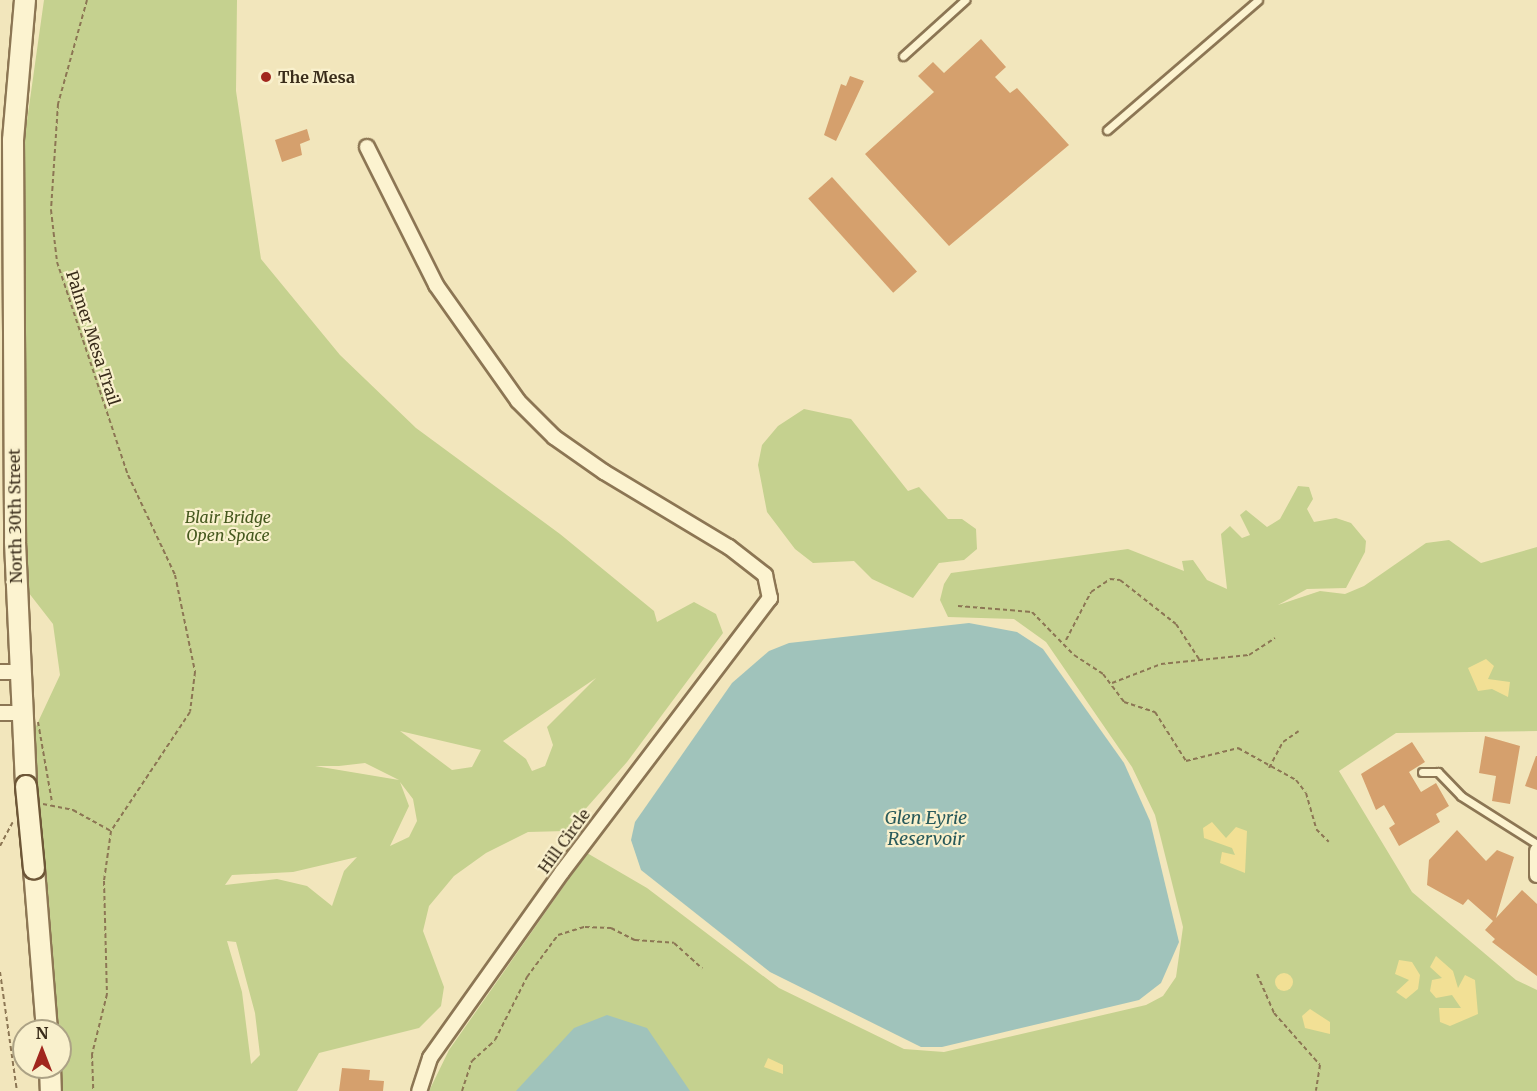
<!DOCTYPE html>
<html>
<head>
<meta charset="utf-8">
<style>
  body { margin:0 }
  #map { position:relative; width:1537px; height:1091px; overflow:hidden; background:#f2e6bc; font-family:Merriweather,serif }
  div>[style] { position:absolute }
  .green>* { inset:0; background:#c5d18f }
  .sand>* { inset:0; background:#f2e095 }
  .round { border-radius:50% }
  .water>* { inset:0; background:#a0c3bb }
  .building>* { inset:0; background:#d5a06d; transform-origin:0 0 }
  .path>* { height:2px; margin-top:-1px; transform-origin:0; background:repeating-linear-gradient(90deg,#8c7654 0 4.5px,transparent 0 7.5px) }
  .roads { filter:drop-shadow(2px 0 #8c7654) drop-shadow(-2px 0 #8c7654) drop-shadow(0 2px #8c7654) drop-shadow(0 -2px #8c7654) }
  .lane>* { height:7px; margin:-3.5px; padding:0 3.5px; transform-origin:3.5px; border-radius:3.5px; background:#fcf3d0 }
  .street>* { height:14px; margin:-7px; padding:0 7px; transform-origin:7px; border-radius:7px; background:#fcf3d0 }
  .secondary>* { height:20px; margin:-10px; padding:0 10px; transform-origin:10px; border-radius:10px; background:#fcf3d0 }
  .bridges { filter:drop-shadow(2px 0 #6d5637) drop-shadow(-2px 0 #6d5637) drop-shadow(0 2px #6d5637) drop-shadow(0 -2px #6d5637) }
  .secondary-bridge>* { height:20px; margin:-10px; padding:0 10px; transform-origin:10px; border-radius:10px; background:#fcf3d0 }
  .dots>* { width:16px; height:16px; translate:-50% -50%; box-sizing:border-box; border:3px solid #f9f0cc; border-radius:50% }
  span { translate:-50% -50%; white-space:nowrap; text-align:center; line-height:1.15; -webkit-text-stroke:4.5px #f9f0cc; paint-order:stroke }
  .poi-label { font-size:16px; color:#392c1a; font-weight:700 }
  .left { translate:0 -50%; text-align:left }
  .street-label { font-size:16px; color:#392c1a }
  .park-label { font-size:16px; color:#45581e; font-style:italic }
  .water-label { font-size:18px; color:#285a5b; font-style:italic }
  .north { position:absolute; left:12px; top:1019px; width:60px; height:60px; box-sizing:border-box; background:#f9f0cc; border:2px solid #aca285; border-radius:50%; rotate:0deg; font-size:16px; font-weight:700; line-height:24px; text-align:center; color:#392c1a }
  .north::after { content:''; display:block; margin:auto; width:21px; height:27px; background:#a1261d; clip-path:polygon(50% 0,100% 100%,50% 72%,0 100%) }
</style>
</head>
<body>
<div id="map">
  <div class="green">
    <div style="clip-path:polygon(evenodd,44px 0,237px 0,236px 91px,261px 259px,340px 355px,416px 428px,560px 534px,654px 611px,657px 622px,694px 602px,716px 614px,723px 633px,627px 762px,566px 831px,528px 832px,486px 853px,454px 876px,429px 906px,423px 931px,444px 987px,441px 1006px,419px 1028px,319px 1053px,297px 1091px,63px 1091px,31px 737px,60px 675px,53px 624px,25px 588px,24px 142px,44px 0,596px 678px,547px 727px,553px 745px,545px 766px,532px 771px,526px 759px,503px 741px,596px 678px,44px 0,400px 731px,481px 750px,472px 767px,452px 770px,400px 731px,44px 0,365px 763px,399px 780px,315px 766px,339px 766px,365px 763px,44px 0,400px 782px,413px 799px,417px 821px,409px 837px,390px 846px,409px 806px,400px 782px,44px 0,357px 857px,344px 871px,332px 906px,307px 886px,277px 879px,225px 885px,232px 875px,293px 872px,357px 857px,44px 0,227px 941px,236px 942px,255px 1013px,260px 1055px,251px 1064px,242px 992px,227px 941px)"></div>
    <div style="clip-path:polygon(804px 409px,851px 419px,908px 491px,919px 487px,948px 519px,962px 519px,976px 529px,977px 549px,964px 560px,939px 563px,913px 598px,872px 579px,854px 561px,813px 563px,795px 549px,767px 512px,758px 465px,762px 445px,778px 426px)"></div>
    <div style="clip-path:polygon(1298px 486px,1309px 487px,1313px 499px,1307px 509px,1314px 522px,1336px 518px,1351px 523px,1366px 541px,1365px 552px,1346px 588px,1307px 589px,1278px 605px,1320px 591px,1345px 594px,1364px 586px,1426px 543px,1449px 540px,1481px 563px,1537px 547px,1537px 731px,1396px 733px,1339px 771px,1412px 892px,1516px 980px,1537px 990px,1537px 1091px,429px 1091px,449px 1050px,587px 853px,647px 888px,779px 988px,904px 1049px,944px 1052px,1146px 1005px,1163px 996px,1176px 977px,1183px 927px,1155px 815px,1132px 767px,1046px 642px,1014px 619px,948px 617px,940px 600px,944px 584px,951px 573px,1128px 549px,1184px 571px,1182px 561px,1193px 560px,1207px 580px,1227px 589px,1221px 534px,1230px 526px,1242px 538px,1250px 535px,1240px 515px,1246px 510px,1267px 527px,1280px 519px)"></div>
  </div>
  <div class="sand">
    <div style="clip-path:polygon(1486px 659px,1494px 666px,1488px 679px,1510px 682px,1508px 697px,1492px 689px,1478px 691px,1468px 668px)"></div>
    <div style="clip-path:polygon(1212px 822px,1226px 838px,1236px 827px,1247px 831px,1245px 873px,1220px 863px,1222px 852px,1235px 855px,1232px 848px,1204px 838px,1203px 828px)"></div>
    <div style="clip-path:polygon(1436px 956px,1453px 971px,1458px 988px,1465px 975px,1475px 980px,1478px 1014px,1450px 1026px,1440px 1022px,1439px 1008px,1461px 1008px,1452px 995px,1436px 998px,1430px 991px,1432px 980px,1442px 978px,1430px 967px)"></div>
    <div style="clip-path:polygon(1399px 960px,1412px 962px,1420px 975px,1418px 989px,1406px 999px,1396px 992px,1409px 980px,1395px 974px)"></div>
    <div class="round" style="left:1275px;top:973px;width:18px;height:18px"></div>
    <div style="clip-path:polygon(1310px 1009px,1330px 1022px,1330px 1034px,1305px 1028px,1302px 1016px)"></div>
    <div style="clip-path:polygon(768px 1058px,783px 1065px,783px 1074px,764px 1067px)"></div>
  </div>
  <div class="water">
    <div style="clip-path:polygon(969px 623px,1017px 632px,1043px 649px,1124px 763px,1150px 821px,1179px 942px,1161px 983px,1139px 1000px,942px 1047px,921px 1047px,770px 972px,641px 870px,631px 840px,635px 822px,732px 683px,769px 651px,789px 643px)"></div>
    <div style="clip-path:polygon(607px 1015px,647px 1028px,690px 1091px,516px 1091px,574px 1028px)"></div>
  </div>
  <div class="building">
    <div style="clip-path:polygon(981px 39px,1006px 67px,995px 77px,1010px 93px,1017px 88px,1069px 145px,949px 246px,865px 154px,934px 92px,918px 76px,933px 62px,944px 73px)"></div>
    <div style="clip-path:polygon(850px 76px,864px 81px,836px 141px,824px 135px,841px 84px,846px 86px)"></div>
    <div style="clip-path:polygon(307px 129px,310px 140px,300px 144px,302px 155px,282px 162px,275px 140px)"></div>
    <div style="left:832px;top:177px;width:127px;height:32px;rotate:48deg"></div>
    <div style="clip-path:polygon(1485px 736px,1520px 746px,1510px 804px,1492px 801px,1496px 776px,1479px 773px)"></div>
    <div style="clip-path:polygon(1412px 742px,1425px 762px,1409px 772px,1421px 792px,1436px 783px,1449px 806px,1436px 814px,1440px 822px,1399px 846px,1389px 828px,1395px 824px,1384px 805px,1376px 810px,1361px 774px)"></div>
    <div style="clip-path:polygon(1536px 756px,1537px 756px,1537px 790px,1525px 786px)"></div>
    <div style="clip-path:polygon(1457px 830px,1486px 861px,1497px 850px,1514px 857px,1496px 918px,1522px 890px,1537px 904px,1537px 976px,1492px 942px,1495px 939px,1485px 930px,1493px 921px,1468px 899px,1463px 905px,1427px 885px,1429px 860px)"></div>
    <div style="clip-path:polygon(342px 1068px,370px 1070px,369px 1080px,384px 1081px,383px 1091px,339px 1091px)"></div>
  </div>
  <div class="path">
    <div style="left:87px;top:0;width:108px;rotate:105.6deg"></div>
    <div style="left:58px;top:104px;width:106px;rotate:93.8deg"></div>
    <div style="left:51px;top:210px;width:52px;rotate:83.4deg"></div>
    <div style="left:57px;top:262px;width:225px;rotate:71.6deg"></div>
    <div style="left:128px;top:475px;width:110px;rotate:64.8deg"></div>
    <div style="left:175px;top:575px;width:99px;rotate:78.3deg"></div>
    <div style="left:195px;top:672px;width:40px;rotate:97.1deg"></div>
    <div style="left:190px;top:712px;width:143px;rotate:123.6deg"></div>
    <div style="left:111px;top:831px;width:50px;rotate:98deg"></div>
    <div style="left:104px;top:881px;width:113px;rotate:88.5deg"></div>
    <div style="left:107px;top:994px;width:62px;rotate:104deg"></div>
    <div style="left:92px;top:1054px;width:37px;rotate:88deg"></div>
    <div style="left:958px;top:606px;width:74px;rotate:4.6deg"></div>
    <div style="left:1032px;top:612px;width:60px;rotate:45.7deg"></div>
    <div style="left:1074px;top:655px;width:35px;rotate:33deg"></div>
    <div style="left:1103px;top:674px;width:35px;rotate:53deg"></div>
    <div style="left:1124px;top:702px;width:33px;rotate:18deg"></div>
    <div style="left:1155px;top:712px;width:58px;rotate:57.7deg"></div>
    <div style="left:1186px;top:761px;width:54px;rotate:-14deg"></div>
    <div style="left:1238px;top:748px;width:66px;rotate:28.9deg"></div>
    <div style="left:1296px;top:780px;width:16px;rotate:52deg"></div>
    <div style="left:1306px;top:793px;width:37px;rotate:74deg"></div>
    <div style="left:1316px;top:829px;width:18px;rotate:45deg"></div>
    <div style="left:1066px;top:640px;width:54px;rotate:-62.5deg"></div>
    <div style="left:1091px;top:592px;width:23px;rotate:-34deg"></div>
    <div style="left:1110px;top:579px;width:10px;rotate:6deg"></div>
    <div style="left:1120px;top:580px;width:71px;rotate:38.2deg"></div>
    <div style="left:1176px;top:624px;width:42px;rotate:56.7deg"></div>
    <div style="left:1112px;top:683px;width:53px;rotate:-21.2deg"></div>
    <div style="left:1161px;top:664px;width:88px;rotate:-5.8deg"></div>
    <div style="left:1249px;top:655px;width:31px;rotate:-33deg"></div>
    <div style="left:38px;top:722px;width:81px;rotate:80.1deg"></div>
    <div style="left:1269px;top:768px;width:30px;rotate:-62deg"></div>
    <div style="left:1283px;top:742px;width:19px;rotate:-35deg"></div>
    <div style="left:43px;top:804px;width:31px;rotate:11deg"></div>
    <div style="left:73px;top:810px;width:43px;rotate:28.9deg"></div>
    <div style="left:0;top:846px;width:27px;rotate:-62deg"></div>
    <div style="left:0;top:972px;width:120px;rotate:81.9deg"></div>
    <div style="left:1257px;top:974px;width:43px;rotate:66.4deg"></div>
    <div style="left:1274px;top:1013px;width:69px;rotate:48.5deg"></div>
    <div style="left:1320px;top:1065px;width:26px;rotate:99deg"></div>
    <div style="left:462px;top:1091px;width:32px;rotate:-72deg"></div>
    <div style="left:472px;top:1061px;width:31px;rotate:-42deg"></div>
    <div style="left:495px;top:1040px;width:71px;rotate:-63.1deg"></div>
    <div style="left:527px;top:977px;width:52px;rotate:-53.6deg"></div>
    <div style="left:558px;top:935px;width:28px;rotate:-17deg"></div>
    <div style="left:585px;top:927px;width:26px;rotate:2deg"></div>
    <div style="left:611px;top:928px;width:27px;rotate:27deg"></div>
    <div style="left:635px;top:940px;width:39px;rotate:4deg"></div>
    <div style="left:674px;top:943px;width:38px;rotate:42deg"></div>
  </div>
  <div class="roads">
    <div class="lane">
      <div style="left:903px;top:56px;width:84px;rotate:-42.1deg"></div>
      <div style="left:1107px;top:130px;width:199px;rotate:-40.7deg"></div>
      <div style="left:1422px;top:772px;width:16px"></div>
      <div style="left:1438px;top:772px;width:33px;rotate:46deg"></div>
      <div style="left:1461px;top:796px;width:90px;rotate:32.3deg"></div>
    </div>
    <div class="street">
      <div style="left:367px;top:147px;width:154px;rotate:63.4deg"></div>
      <div style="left:436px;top:285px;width:142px;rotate:54.7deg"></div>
      <div style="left:518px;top:401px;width:51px;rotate:45deg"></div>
      <div style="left:554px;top:437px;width:61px;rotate:35deg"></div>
      <div style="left:604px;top:472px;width:146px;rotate:31deg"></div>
      <div style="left:729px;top:547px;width:46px;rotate:37.9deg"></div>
      <div style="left:765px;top:575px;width:24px;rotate:78deg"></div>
      <div style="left:770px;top:598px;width:344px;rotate:127.2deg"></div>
      <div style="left:562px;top:872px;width:228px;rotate:125.4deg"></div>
      <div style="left:430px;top:1058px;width:35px;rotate:108deg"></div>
      <div style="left:0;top:672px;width:18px"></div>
      <div style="left:0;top:713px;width:20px"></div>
      <div style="left:1537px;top:851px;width:24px;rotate:90deg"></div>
    </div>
    <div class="secondary">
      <div style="left:25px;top:0;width:141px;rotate:94.9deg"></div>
      <div style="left:13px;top:140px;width:402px;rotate:89.7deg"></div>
      <div style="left:15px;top:542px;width:244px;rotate:87.4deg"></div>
      <div style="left:34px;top:869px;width:163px;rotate:85.4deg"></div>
      <div style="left:50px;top:1067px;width:24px;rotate:88deg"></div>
    </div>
  </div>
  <div class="bridges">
    <div class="secondary-bridge">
      <div style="left:26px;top:786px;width:83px;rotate:84.5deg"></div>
    </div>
  </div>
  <div class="dots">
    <div style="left:266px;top:77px;background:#a1261d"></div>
  </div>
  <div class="poi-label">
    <span class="left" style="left:278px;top:77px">The Mesa</span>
  </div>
  <div class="street-label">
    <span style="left:93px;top:338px;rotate:72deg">Palmer Mesa Trail</span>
    <span style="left:15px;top:516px;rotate:-91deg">North 30th Street</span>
    <span style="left:564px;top:841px;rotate:-54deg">Hill Circle</span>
  </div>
  <div class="park-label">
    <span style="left:228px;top:526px">Blair Bridge<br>Open Space</span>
  </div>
  <div class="water-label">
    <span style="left:926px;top:829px">Glen Eyrie<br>Reservoir</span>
  </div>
  <div class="north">N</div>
</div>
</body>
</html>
